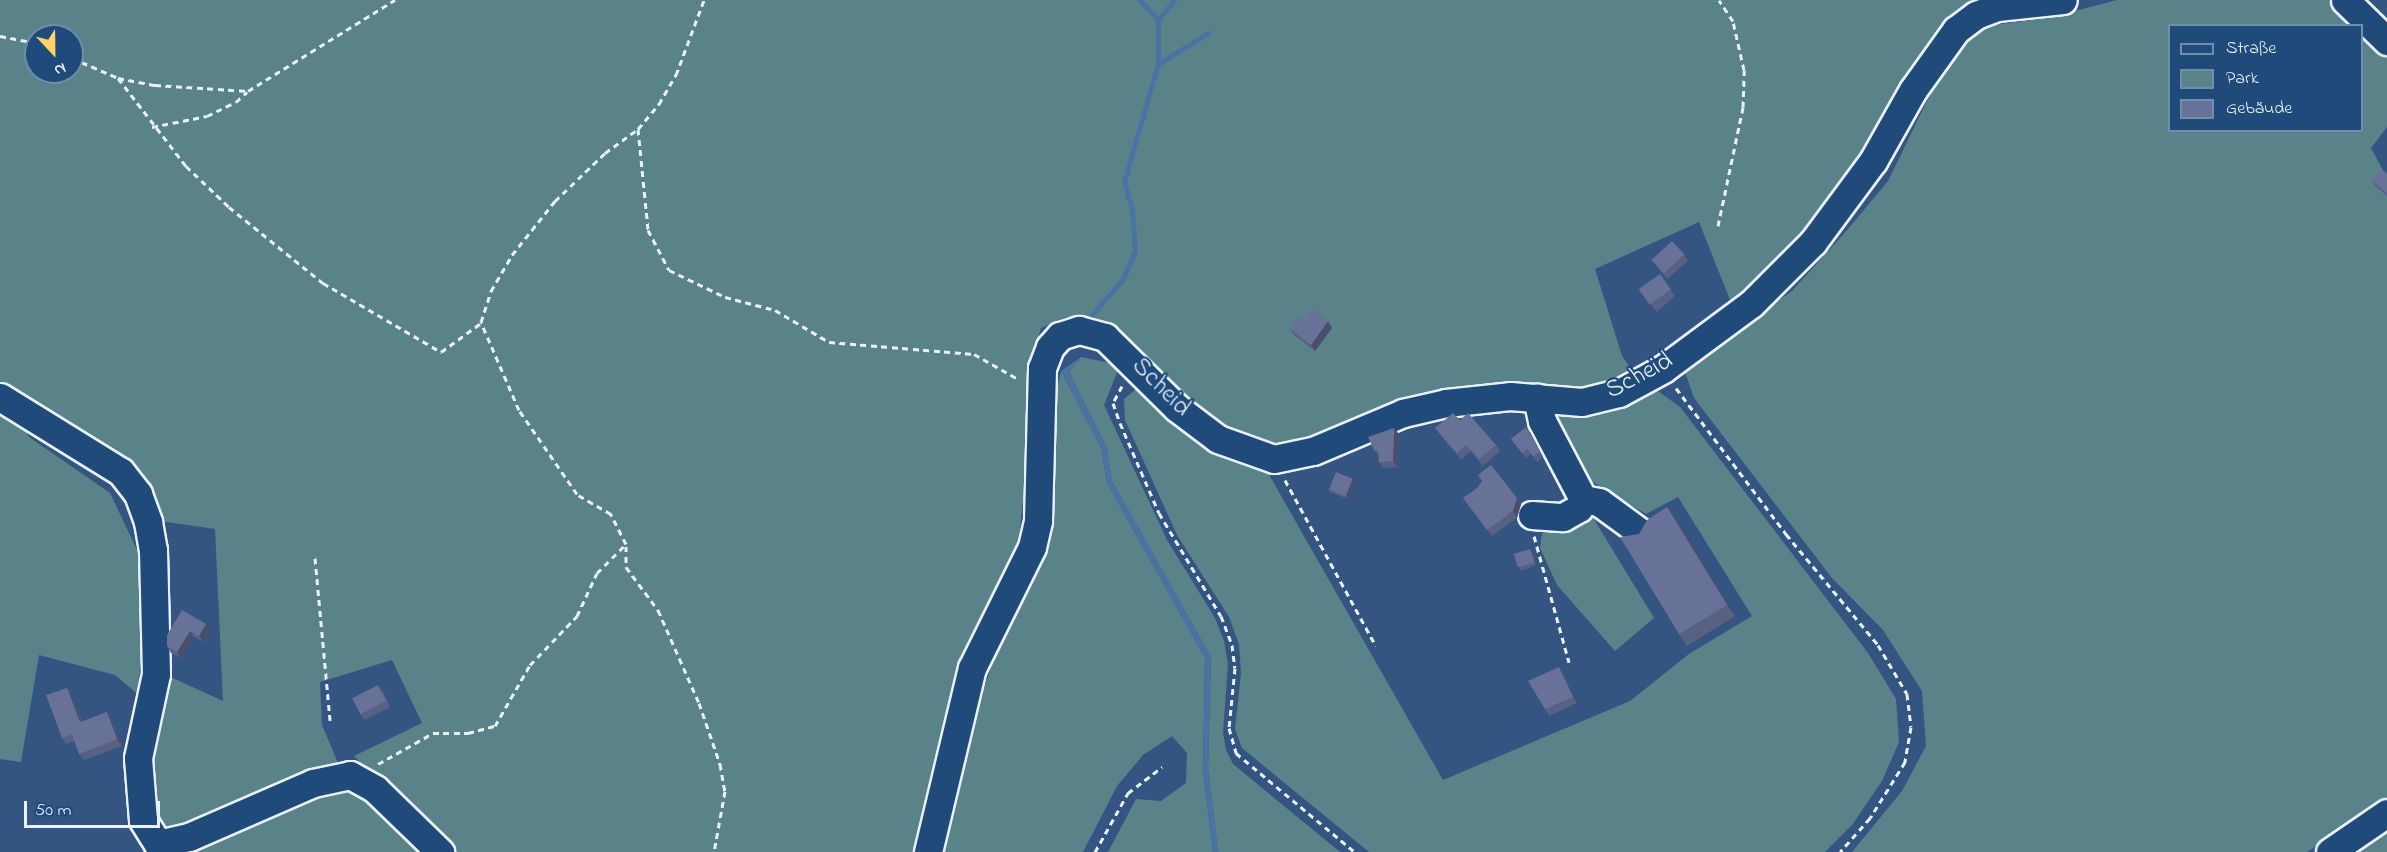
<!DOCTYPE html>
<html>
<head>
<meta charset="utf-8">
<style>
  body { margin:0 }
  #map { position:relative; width:2387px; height:852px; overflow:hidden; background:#345582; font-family:"Indie Flower",sans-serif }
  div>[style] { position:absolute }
  .green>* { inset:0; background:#5a8389 }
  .water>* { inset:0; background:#4873a3 }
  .stream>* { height:5px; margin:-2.5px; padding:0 2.5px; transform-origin:2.5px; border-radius:2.5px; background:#4873a3 }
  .path>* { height:3px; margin-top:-1.5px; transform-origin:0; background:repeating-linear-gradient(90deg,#e8f1f8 0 6px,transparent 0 10.5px) }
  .roads { filter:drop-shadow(2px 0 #e8f1f8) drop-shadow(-2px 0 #e8f1f8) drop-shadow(0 2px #e8f1f8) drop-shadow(0 -2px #e8f1f8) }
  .minor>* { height:27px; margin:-13.5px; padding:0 13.5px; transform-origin:13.5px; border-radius:13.5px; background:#1f4a7a }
  .wall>* { inset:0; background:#596183 }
  .shaded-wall>* { inset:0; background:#494f6a }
  .building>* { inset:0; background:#687198; transform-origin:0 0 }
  span { translate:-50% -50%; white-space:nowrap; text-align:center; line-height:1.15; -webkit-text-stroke:4.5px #1f4a7a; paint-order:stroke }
  .street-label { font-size:26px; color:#e8f1f8 }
  .legend { position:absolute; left:2168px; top:24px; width:195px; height:108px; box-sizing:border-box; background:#1f4a7a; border:2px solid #6f8dac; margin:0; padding:8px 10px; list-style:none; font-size:18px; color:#e8f1f8 }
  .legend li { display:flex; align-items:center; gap:12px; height:30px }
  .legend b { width:30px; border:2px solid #6f8dac }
  .north { position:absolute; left:24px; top:24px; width:60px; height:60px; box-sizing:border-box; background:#1f4a7a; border:2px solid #6f8dac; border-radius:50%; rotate:158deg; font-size:16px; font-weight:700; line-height:24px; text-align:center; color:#e8f1f8 }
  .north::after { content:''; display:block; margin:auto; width:21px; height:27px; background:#ffd166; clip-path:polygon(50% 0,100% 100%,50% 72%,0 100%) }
  .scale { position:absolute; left:24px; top:801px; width:136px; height:27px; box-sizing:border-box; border:3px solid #e8f1f8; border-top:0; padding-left:8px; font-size:18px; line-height:21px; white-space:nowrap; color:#e8f1f8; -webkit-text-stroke:4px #1f4a7a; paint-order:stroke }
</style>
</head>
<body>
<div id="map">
  <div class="green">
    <div style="clip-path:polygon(evenodd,0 0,1972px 0,1940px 26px,1843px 195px,1732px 305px,1699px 222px,1595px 269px,1622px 356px,1633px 371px,1599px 386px,1574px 389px,1527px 383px,1403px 400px,1314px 438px,1278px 446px,1248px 440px,1214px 422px,1127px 340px,1090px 317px,1066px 317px,1041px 328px,1030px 366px,1027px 459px,1018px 550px,963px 657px,915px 852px,454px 852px,354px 756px,422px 723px,392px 660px,320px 682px,322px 725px,338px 763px,201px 823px,168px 828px,160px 822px,150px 751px,164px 674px,223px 701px,215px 529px,160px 521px,134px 464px,0 381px,0 0,36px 36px,72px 36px,72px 72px,36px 72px,36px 36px)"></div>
    <div style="clip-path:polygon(2117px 0,2328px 0,2355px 25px,2170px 26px,2170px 130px,2362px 130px,2362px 32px,2387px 57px,2387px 127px,2371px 148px,2385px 174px,2375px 185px,2387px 196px,2387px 798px,2307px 852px,1852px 852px,1902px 791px,1926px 746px,1922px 691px,1883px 630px,1832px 578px,1694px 398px,1683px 366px,1792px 291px,1848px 229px,1888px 181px,1944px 66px,1980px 27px,2048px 18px)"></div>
    <div style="clip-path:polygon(1081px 357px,1120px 365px,1104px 405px,1167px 540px,1215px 618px,1224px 641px,1228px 664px,1223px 732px,1226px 750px,1233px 764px,1340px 852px,1218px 852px,1208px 769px,1211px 657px,1112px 481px,1106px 446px,1069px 372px)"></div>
    <div style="clip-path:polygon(1061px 371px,1101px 448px,1107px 483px,1205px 658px,1203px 771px,1213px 852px,1108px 852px,1136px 799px,1161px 801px,1186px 783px,1187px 753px,1172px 736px,1143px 755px,1117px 786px,1083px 852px,941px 852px,980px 699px,1005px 629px,1047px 541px,1055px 496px,1052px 411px)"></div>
    <div style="clip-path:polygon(1140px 386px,1264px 466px,1443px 780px,1630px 701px,1689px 654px,1752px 616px,1678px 497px,1646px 514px,1578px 473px,1548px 408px,1651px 386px,1680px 407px,1868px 653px,1896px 699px,1899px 742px,1882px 781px,1852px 825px,1825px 852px,1369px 852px,1242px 748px,1235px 729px,1241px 673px,1239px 644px,1229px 617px,1177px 535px,1125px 420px,1124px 399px)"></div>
    <div style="clip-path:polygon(0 407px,22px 421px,29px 437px,110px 493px,139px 554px,143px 571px,139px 695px,115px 675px,39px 655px,21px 762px,0 759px)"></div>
    <div style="clip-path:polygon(1589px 511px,1654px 618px,1615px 651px,1557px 585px,1540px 548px,1542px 533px)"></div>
    <div style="clip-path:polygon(345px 788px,369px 801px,421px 852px,184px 852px,318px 791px)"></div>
    <div style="clip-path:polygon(2387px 823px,2387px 852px,2345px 852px)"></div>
  </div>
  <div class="water">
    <div style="clip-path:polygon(1081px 357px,1069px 372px,1106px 446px,1112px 481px,1211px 657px,1208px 769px,1218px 852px,1213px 852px,1203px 771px,1205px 658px,1107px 483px,1101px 448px,1061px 371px)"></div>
  </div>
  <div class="stream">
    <div style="left:1158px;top:20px;width:26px;rotate:-51deg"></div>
    <div style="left:1158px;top:64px;width:59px;rotate:-31.8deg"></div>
    <div style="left:1090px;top:317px;width:50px;rotate:-49deg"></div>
    <div style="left:1123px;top:279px;width:30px;rotate:-67deg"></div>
    <div style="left:1135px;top:251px;width:42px;rotate:-94.1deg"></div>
    <div style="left:1132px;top:209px;width:29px;rotate:-106deg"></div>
    <div style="left:1124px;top:181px;width:122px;rotate:-73.8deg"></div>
    <div style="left:1158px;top:64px;width:44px;rotate:-90deg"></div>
    <div style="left:1158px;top:20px;width:27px;rotate:-132deg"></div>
  </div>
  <div class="path">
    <div style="left:0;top:36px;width:37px;rotate:11deg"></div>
    <div style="left:72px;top:58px;width:50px;rotate:23.5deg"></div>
    <div style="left:118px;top:78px;width:38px;rotate:11deg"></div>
    <div style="left:155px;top:85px;width:93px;rotate:3.7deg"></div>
    <div style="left:248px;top:91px;width:173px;rotate:-31.8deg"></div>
    <div style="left:118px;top:78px;width:111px;rotate:52.3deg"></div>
    <div style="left:186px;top:166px;width:59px;rotate:43.6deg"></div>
    <div style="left:229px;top:207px;width:121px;rotate:39deg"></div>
    <div style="left:323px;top:283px;width:137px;rotate:30.3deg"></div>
    <div style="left:441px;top:352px;width:49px;rotate:-35.9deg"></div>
    <div style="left:152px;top:127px;width:56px;rotate:-11.3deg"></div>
    <div style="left:207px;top:116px;width:32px;rotate:-26deg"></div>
    <div style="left:236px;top:102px;width:15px;rotate:-42deg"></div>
    <div style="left:638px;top:129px;width:101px;rotate:84.3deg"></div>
    <div style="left:648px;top:230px;width:45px;rotate:62.3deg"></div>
    <div style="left:669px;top:270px;width:62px;rotate:25.7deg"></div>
    <div style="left:725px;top:297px;width:52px;rotate:14.6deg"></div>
    <div style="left:775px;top:310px;width:63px;rotate:30.7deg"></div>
    <div style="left:829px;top:342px;width:145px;rotate:4.7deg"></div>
    <div style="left:974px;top:354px;width:51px;rotate:29.6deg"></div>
    <div style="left:1718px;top:226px;width:122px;rotate:-78.1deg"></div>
    <div style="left:1743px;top:107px;width:37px;rotate:-88deg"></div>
    <div style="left:1744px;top:70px;width:50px;rotate:-102.7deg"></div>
    <div style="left:1733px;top:21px;width:25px;rotate:-124deg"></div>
    <div style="left:1122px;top:386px;width:19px;rotate:118deg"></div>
    <div style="left:1113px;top:403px;width:21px;rotate:71deg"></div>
    <div style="left:1120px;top:423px;width:98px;rotate:66.6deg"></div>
    <div style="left:1159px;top:513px;width:120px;rotate:59deg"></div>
    <div style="left:1221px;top:616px;width:31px;rotate:69deg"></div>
    <div style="left:1232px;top:645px;width:23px;rotate:83deg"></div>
    <div style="left:1235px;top:668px;width:60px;rotate:95.7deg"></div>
    <div style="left:1229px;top:728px;width:26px;rotate:74deg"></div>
    <div style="left:1236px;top:753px;width:155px;rotate:39.8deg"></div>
    <div style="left:1676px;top:388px;width:183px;rotate:53deg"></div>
    <div style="left:1786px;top:534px;width:144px;rotate:50.3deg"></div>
    <div style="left:1878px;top:645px;width:57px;rotate:59.4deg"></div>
    <div style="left:1907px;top:694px;width:33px;rotate:83deg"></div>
    <div style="left:1911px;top:727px;width:36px;rotate:100deg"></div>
    <div style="left:1905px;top:762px;width:66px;rotate:122deg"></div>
    <div style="left:1870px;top:818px;width:45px;rotate:131.4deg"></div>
    <div style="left:1285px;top:480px;width:189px;rotate:61.3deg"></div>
    <div style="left:1534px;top:536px;width:131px;rotate:74.5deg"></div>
    <div style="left:626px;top:546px;width:21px;rotate:90deg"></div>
    <div style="left:626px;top:567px;width:54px;rotate:53.3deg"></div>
    <div style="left:658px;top:610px;width:102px;rotate:66.2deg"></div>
    <div style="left:699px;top:703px;width:65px;rotate:71deg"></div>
    <div style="left:720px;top:764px;width:27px;rotate:80deg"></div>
    <div style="left:725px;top:791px;width:62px;rotate:100.2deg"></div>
    <div style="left:315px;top:558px;width:163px;rotate:84.7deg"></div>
    <div style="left:378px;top:764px;width:63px;rotate:-29.4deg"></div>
    <div style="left:433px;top:733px;width:35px"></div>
    <div style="left:468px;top:733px;width:28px;rotate:-15deg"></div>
    <div style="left:495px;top:726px;width:70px;rotate:-60.2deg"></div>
    <div style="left:530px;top:665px;width:68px;rotate:-46.2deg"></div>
    <div style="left:577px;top:616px;width:47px;rotate:-65.1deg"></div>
    <div style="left:597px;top:573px;width:41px;rotate:-45deg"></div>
    <div style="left:626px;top:544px;width:34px;rotate:-117deg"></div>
    <div style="left:611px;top:514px;width:39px;rotate:-150deg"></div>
    <div style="left:577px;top:494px;width:102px;rotate:-124.6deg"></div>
    <div style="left:519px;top:410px;width:96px;rotate:-113.4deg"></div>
    <div style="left:481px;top:322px;width:33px;rotate:-72deg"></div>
    <div style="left:491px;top:291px;width:42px;rotate:-59.7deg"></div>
    <div style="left:512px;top:255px;width:69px;rotate:-51.5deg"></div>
    <div style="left:555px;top:201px;width:69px;rotate:-43.8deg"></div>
    <div style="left:605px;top:153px;width:41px;rotate:-36deg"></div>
    <div style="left:638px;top:129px;width:33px;rotate:-50deg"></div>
    <div style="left:659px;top:104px;width:34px;rotate:-60deg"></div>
    <div style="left:676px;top:75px;width:80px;rotate:-69.5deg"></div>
    <div style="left:1095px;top:852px;width:68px;rotate:-60.8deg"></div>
    <div style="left:1128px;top:793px;width:43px;rotate:-37.4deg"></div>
  </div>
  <div class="roads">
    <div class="minor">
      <div style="left:2345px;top:0;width:59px;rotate:44.3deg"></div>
      <div style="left:0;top:397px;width:142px;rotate:31.8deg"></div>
      <div style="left:121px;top:472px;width:28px;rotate:52deg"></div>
      <div style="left:138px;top:494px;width:30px;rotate:70deg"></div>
      <div style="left:148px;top:522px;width:28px;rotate:80deg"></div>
      <div style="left:153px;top:550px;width:124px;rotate:88.6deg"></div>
      <div style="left:156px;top:674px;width:86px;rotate:102.1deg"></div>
      <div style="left:138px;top:758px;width:62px;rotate:85.4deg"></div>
      <div style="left:143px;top:820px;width:28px;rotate:58deg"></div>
      <div style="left:1583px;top:499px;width:16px;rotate:11deg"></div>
      <div style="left:1599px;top:502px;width:51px;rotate:36.2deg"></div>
      <div style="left:1532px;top:515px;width:31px;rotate:4deg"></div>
      <div style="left:1563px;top:517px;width:18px;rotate:-29deg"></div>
      <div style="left:1579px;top:508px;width:10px;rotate:-66deg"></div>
      <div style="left:1583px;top:499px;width:88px;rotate:-117.7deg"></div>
      <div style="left:1542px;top:421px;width:24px;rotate:-102deg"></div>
      <div style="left:158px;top:844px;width:32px;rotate:-13deg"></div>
      <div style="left:189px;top:837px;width:135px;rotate:-23.5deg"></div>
      <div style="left:313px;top:783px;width:38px;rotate:-12deg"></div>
      <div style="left:350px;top:775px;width:29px;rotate:29deg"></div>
      <div style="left:375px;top:789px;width:91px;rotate:44.1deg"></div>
      <div style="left:928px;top:852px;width:189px;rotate:-76.6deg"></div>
      <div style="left:972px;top:668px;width:135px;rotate:-63.6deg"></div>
      <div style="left:1032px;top:547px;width:27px;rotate:-77deg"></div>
      <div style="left:1038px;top:521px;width:153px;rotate:-88.5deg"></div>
      <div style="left:1042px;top:368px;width:22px;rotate:-69deg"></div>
      <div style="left:1050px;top:347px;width:15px;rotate:-48deg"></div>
      <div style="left:1060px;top:336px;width:20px;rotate:-18deg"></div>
      <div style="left:1079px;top:330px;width:27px;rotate:15deg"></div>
      <div style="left:1105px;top:337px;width:101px;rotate:44.6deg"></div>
      <div style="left:1177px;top:408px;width:51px;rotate:37.1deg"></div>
      <div style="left:1218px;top:439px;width:59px;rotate:19.7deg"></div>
      <div style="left:1274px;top:459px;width:40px;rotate:-12deg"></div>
      <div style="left:1313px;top:451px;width:98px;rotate:-22.9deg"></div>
      <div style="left:1403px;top:413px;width:44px;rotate:-13.1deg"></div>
      <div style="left:1446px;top:403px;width:64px;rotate:-6.2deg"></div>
      <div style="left:1510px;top:396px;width:72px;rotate:4.8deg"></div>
      <div style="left:1582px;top:402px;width:38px;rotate:-14deg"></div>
      <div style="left:1619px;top:393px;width:50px;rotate:-28.6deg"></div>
      <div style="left:1663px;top:369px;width:109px;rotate:-36.5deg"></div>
      <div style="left:1751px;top:304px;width:88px;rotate:-45deg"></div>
      <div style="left:1813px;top:242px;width:101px;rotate:-53.5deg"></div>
      <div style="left:1873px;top:161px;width:81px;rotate:-60.6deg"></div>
      <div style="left:1913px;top:90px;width:74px;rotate:-54.4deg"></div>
      <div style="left:1956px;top:30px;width:25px;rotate:-37deg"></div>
      <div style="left:1976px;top:15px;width:22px;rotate:-21deg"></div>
      <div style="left:1997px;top:7px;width:66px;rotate:-6.1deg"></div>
      <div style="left:2330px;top:852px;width:69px;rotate:-34.4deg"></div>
    </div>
  </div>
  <div class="wall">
    <div style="clip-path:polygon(2387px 174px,2387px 196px,2375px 185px,2372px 180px)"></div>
    <div style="clip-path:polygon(1684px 254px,1688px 261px,1667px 279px,1651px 259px)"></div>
    <div style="clip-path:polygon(1660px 274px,1675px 296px,1657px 312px,1640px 291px)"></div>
    <div style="clip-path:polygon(1332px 328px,1315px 351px,1294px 335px,1290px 329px)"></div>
    <div style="clip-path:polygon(1460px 420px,1496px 445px,1500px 451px,1483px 466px,1471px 451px,1461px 460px,1435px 428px)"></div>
    <div style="clip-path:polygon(1530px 432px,1543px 457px,1537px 462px,1531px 454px,1526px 458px,1511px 439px)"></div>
    <div style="clip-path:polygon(1399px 434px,1397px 467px,1383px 468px,1379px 462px,1379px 456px,1374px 450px)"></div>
    <div style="clip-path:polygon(1356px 482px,1348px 499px,1330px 492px,1328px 489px)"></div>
    <div style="clip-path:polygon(1463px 498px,1521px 504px,1517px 518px,1492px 536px)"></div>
    <div style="clip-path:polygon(1667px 507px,1676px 519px,1735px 616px,1687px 646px,1679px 634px,1639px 534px)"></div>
    <div style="clip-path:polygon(1532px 552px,1536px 565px,1521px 571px,1519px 567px)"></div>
    <div style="clip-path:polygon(182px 610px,211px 630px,204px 642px,194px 637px,181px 658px,171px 653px,167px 646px)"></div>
    <div style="clip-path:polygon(1563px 673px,1577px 703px,1549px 716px,1545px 709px)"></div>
    <div style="clip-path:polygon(67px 688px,71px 694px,82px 721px,111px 718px,122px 746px,84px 760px,79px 754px,74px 741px,66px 744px,62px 738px)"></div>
    <div style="clip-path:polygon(383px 691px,390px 707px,365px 720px,360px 714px)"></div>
  </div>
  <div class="shaded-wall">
    <div style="clip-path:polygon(1328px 321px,1332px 328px,1315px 351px,1311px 345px)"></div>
    <div style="clip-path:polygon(1394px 428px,1399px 434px,1397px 467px,1393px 461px)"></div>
    <div style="clip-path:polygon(1353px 479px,1356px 482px,1348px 499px,1346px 496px)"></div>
    <div style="clip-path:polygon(1517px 498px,1521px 504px,1517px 518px,1513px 511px)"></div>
    <div style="clip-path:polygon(1667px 507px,1676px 519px,1735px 616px,1727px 605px)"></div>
    <div style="clip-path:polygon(206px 624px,211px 630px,204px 642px,199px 636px)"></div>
    <div style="clip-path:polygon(190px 631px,194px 637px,181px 658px,177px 652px)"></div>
    <div style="clip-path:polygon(1559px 667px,1563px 673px,1577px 703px,1573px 697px)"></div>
    <div style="clip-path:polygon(67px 688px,71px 694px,84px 728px,80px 722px)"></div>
    <div style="clip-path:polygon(107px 712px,111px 718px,122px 746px,117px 739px)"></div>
  </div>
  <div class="building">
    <div style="clip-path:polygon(2382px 169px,2387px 174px,2387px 194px,2372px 180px)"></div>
    <div style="left:1672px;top:241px;width:18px;height:28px;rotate:47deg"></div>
    <div style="left:1660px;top:274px;width:19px;height:26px;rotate:55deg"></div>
    <div style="clip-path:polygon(1312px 309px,1328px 321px,1311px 345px,1290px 329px,1300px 315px,1305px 319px)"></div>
    <div style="clip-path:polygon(1453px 413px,1460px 420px,1468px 413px,1496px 445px,1479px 459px,1466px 445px,1457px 453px,1435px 428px)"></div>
    <div style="clip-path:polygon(1526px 427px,1540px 452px,1533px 456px,1527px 449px,1522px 453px,1511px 439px)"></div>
    <div style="clip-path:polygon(1394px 428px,1393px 461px,1379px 462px,1378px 450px,1374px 450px,1368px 437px)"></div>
    <div style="clip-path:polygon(1491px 465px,1517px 498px,1513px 511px,1487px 530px,1463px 498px,1477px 488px,1482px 481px,1478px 475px)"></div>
    <div style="left:1336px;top:472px;width:18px;height:19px;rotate:22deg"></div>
    <div style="clip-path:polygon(1667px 507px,1727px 605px,1679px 634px,1620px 537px,1639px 534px,1647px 520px)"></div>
    <div style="left:1530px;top:549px;width:14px;height:17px;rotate:73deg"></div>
    <div style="clip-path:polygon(182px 610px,206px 624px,199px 636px,190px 631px,177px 652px,167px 646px,167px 635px)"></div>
    <div style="clip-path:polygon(1559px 667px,1573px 697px,1545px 709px,1528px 681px)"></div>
    <div style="left:378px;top:685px;width:18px;height:29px;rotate:63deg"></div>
    <div style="clip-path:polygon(67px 688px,80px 722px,107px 712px,117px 739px,79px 754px,72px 734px,62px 738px,46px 695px)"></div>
  </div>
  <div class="street-label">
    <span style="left:1640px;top:377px;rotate:-28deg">Scheid</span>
    <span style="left:1160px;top:388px;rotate:45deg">Scheid</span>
  </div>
  <ul class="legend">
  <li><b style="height:8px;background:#1f4a7a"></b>Straße</li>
  <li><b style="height:16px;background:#5a8389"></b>Park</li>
  <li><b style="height:16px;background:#687198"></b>Gebäude</li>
  </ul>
  <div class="north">N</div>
  <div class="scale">50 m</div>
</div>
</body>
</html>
